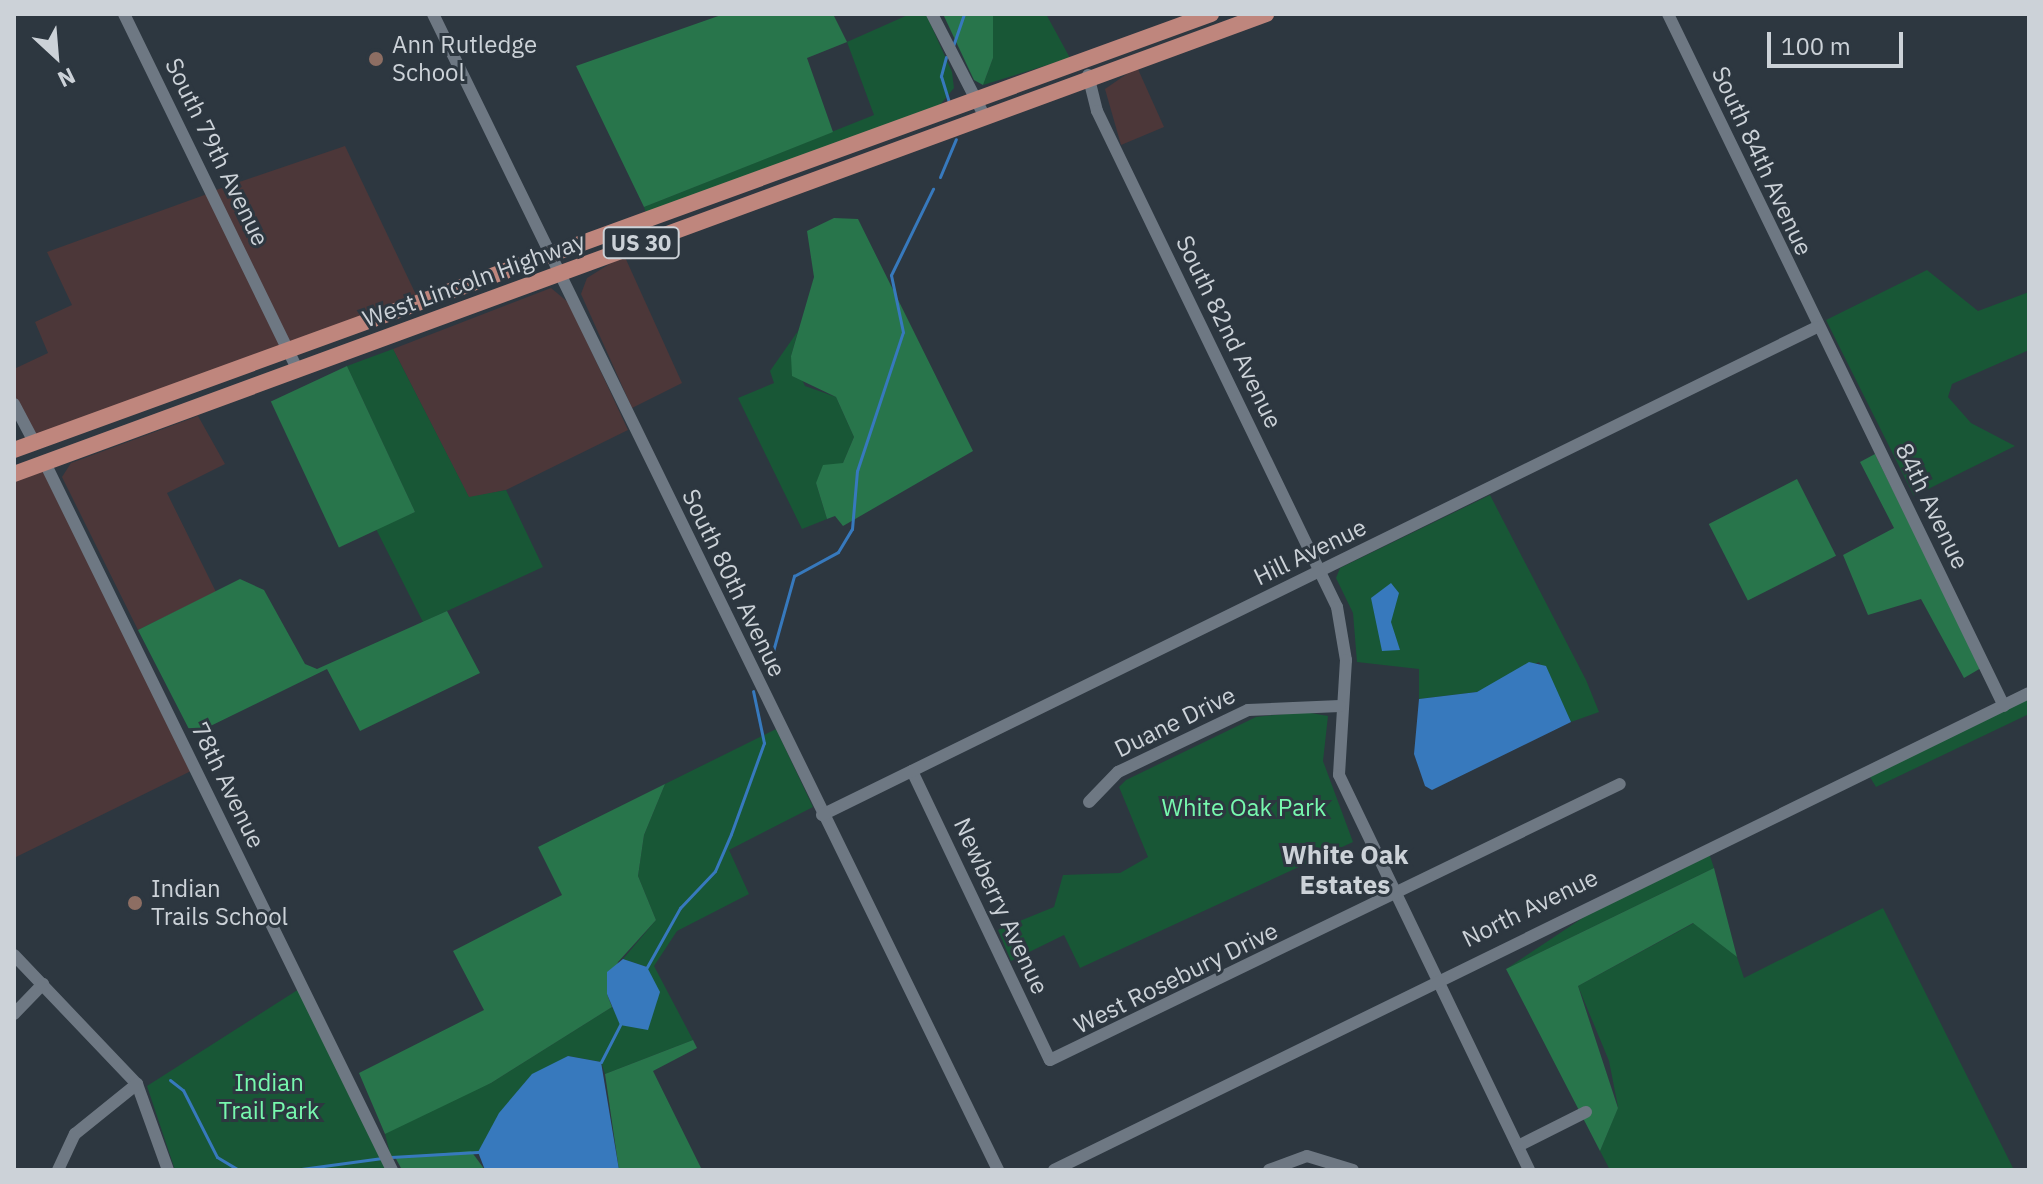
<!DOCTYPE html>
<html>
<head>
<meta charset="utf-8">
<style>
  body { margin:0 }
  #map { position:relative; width:2043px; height:1184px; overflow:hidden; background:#2d3740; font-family:"IBM Plex Sans",sans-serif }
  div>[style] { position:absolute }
  .commercial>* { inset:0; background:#4c3739 }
  .green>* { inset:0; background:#185736 }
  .forest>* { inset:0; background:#28754b; transform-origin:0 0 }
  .water>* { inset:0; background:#3779bd }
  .stream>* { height:3px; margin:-1.5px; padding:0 1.5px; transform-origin:1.5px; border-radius:1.5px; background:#3779bd }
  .minor>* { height:12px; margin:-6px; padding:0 6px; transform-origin:6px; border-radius:6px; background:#6e7883 }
  .major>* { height:16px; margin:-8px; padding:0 8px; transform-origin:8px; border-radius:8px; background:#bf867d }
  .dots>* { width:22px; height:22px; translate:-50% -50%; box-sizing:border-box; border:4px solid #2d3740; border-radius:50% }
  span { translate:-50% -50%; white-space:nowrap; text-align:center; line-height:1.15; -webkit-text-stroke:6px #2d3740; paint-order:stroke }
  .shield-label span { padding:2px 6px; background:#2d3740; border:2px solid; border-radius:6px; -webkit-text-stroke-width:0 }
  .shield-label { font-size:22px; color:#ccd2d8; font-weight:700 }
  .poi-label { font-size:24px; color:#ccd2d8 }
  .left { translate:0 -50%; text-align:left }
  .street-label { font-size:24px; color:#ccd2d8 }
  .park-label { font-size:24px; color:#77f8ae }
  .neighbourhood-label { font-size:26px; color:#ccd2d8; font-weight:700 }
  .frame { position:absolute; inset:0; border:16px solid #ccd2d8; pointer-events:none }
  .north { position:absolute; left:16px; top:16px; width:80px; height:80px; -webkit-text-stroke:6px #2d3740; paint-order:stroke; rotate:154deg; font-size:22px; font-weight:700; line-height:32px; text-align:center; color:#ccd2d8 }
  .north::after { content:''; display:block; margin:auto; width:28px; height:36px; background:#ccd2d8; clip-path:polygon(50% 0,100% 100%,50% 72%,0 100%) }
  .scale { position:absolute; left:1767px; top:32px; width:136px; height:36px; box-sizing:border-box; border:4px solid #ccd2d8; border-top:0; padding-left:10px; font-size:24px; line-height:28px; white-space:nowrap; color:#ccd2d8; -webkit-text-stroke:6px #2d3740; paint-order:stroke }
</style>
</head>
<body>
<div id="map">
  <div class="commercial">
    <div style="clip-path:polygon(1137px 67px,1164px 127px,1121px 145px,1105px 89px)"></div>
    <div style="clip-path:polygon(345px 146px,419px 301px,290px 346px,216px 190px)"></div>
    <div style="clip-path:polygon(210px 193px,285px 348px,35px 439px,14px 398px,14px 369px,48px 353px,35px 322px,72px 305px,47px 252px)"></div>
    <div style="clip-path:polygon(624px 255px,682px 383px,632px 408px,581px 294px,587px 278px)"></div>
    <div style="clip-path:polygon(551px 288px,569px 303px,628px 430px,506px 490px,469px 498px,393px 349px)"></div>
    <div style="clip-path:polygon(198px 416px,225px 464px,167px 493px,216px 592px,138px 630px,62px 477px,71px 463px)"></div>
    <div style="clip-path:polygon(43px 469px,191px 771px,14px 858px,14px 480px)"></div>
  </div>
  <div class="green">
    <div style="clip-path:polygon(910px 14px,926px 14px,952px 72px,954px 88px,939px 106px,646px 213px,644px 207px,874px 115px,847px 42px)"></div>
    <div style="clip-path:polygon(993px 14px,1046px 14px,1070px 58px,983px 85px,993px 58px)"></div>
    <div style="clip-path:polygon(1927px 270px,1978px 311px,2029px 292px,2029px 350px,1952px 384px,1948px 397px,1971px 423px,2015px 446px,1914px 496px,1826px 320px)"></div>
    <div style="clip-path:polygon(798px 331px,791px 356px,805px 386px,836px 397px,854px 437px,843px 463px,816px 483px,827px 519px,802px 529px,738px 398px,774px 383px,770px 371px)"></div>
    <div style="clip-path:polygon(393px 349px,469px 497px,506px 490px,543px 567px,423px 622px,376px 529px,415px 512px,347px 366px)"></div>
    <div style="clip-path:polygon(1490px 495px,1586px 680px,1599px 712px,1571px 722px,1539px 662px,1477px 692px,1419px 699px,1419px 669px,1357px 662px,1353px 613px,1336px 578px,1340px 568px)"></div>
    <div style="clip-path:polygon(2029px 697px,2029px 714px,1876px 787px,1870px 777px)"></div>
    <div style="clip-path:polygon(1305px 712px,1328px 716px,1323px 761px,1353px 842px,1080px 968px,1064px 935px,1011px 961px,998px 930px,1054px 907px,1063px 875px,1120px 873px,1148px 857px,1119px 787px,1126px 780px,1256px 717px)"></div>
    <div style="clip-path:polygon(776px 729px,813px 807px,729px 850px,749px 894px,677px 931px,654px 966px,693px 1040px,605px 1074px,601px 1062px,568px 1056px,526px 1081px,478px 1152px,391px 1157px,385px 1134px,410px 1117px,491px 1083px,612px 1007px,620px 1019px,647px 967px,623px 959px,656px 920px,638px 876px,644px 835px,665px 784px)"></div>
    <div style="clip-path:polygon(1709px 853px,1714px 868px,1506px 969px,1599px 907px)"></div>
    <div style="clip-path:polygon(1883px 908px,2014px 1170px,1610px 1170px,1600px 1151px,1618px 1107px,1609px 1061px,1578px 986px,1694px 923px,1737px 957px,1744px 978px)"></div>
    <div style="clip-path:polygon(299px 989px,388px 1170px,175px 1170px,147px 1086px)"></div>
  </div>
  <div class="forest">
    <div style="clip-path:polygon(724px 14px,833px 14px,847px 42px,807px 58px,833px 132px,644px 207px,576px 66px)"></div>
    <div style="clip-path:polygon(943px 14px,993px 14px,993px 58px,983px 85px,974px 80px)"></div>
    <div style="clip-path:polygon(834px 218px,858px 219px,973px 451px,843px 526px,835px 516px,827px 519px,816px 483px,823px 465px,843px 463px,854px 437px,836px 397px,792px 376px,791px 356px,814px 277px,807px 231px)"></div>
    <div style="left:347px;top:366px;width:161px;height:84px;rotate:65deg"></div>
    <div style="clip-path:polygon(1875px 454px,1981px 668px,1964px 678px,1921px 599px,1868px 615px,1843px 555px,1894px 528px,1860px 462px)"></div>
    <div style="left:1797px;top:479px;width:86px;height:99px;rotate:63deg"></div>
    <div style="clip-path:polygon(240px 579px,264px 590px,305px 664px,317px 669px,447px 611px,480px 673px,360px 731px,327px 669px,192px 735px,138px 630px)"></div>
    <div style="clip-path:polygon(665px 784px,644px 835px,638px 876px,656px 920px,618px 962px,607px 994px,612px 1007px,491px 1083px,385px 1134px,359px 1073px,484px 1010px,453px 951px,562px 895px,538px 847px)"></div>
    <div style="clip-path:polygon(1714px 868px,1737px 957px,1693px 923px,1578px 986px,1618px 1108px,1600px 1151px,1506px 969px)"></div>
    <div style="clip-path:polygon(693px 1040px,697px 1048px,653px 1071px,702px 1170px,619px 1170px,605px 1074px)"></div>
    <div style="clip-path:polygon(471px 1151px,485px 1170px,402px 1170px,395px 1157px)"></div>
  </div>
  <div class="water">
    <div style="clip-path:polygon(1391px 583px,1399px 593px,1391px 622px,1400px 650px,1382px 651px,1371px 598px)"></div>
    <div style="clip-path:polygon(1529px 662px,1546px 666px,1571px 722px,1432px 790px,1425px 786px,1414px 754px,1419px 699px,1477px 692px)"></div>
    <div style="clip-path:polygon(623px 959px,647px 967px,660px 992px,648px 1030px,620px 1025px,607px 994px,607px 972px)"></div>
    <div style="clip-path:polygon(568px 1056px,601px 1062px,619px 1170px,485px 1170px,478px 1152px,499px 1113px,532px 1074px)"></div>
  </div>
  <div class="stream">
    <div style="left:953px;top:46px;width:34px;rotate:-71deg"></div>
    <div style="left:946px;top:57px;width:20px;rotate:105deg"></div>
    <div style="left:941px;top:76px;width:27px;rotate:73deg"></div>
    <div style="left:940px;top:177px;width:41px;rotate:-67.2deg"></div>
    <div style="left:768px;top:669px;width:97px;rotate:-74.4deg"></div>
    <div style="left:794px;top:576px;width:50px;rotate:-28.6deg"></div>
    <div style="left:838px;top:552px;width:27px;rotate:-59deg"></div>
    <div style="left:852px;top:529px;width:58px;rotate:-85.1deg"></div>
    <div style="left:857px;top:471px;width:146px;rotate:-71.7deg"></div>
    <div style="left:903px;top:332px;width:58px;rotate:-101.9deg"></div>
    <div style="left:891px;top:275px;width:96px;rotate:-64deg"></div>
    <div style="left:647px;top:967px;width:68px;rotate:-60.8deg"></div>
    <div style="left:680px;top:908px;width:51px;rotate:-46.6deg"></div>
    <div style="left:715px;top:871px;width:40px;rotate:-66.6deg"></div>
    <div style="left:731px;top:834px;width:97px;rotate:-70.1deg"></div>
    <div style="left:764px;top:743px;width:53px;rotate:-101.9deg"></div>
    <div style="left:601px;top:1062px;width:42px;rotate:-62.8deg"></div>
    <div style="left:170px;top:1080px;width:16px;rotate:38deg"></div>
    <div style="left:183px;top:1090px;width:75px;rotate:63.1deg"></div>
    <div style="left:217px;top:1157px;width:26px;rotate:31deg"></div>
    <div style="left:391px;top:1157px;width:87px;rotate:-3.3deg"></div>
    <div style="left:294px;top:1170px;width:89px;rotate:-7.8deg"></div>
  </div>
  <div class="minor">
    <div style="left:124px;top:14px;width:396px;rotate:64deg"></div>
    <div style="left:433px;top:14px;width:1287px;rotate:63.95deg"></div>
    <div style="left:932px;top:14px;width:116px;rotate:62.8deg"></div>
    <div style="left:1668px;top:14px;width:769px;rotate:64.1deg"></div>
    <div style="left:1088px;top:75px;width:37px;rotate:76deg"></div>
    <div style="left:1097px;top:111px;width:551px;rotate:64.18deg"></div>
    <div style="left:1337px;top:607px;width:54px;rotate:80.4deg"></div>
    <div style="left:1346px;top:660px;width:115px;rotate:93.5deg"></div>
    <div style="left:1339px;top:775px;width:438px;rotate:64.3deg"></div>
    <div style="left:14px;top:404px;width:43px;rotate:62.2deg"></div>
    <div style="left:45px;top:463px;width:788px;rotate:63.86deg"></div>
    <div style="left:912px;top:771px;width:320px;rotate:64.5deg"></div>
    <div style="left:1050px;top:1060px;width:633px;rotate:-25.84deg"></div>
    <div style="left:1089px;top:802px;width:42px;rotate:-46deg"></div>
    <div style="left:1118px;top:772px;width:144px;rotate:-25.5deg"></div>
    <div style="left:1248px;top:710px;width:92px;rotate:-2.5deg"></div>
    <div style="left:822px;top:815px;width:1108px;rotate:-26.13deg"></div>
    <div style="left:14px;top:955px;width:178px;rotate:46.4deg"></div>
    <div style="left:137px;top:1084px;width:91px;rotate:70.2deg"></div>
    <div style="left:14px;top:1014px;width:42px;rotate:-46deg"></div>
    <div style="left:1518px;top:1146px;width:76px;rotate:-26.6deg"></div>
    <div style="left:58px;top:1170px;width:40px;rotate:-65deg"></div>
    <div style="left:75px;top:1134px;width:80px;rotate:-38.9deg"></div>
    <div style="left:1054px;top:1170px;width:1085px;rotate:-26.07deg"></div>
    <div style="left:1269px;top:1170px;width:40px;rotate:-20.2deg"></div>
    <div style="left:1307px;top:1156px;width:48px;rotate:16.9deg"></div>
  </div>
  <div class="major">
    <div style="left:14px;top:450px;width:1274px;rotate:-20.01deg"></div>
    <div style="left:14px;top:474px;width:1334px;rotate:-20.17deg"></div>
  </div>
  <div class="dots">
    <div style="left:376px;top:59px;background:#8d6e63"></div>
    <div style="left:135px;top:903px;background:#8d6e63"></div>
  </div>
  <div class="shield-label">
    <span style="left:641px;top:243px">US 30</span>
  </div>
  <div class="poi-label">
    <span class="left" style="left:392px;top:59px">Ann Rutledge<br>School</span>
    <span class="left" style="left:151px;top:903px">Indian<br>Trails School</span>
  </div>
  <div class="street-label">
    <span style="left:217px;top:152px;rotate:64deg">South 79th Avenue</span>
    <span style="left:1762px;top:161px;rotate:65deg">South 84th Avenue</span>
    <span style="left:474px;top:280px;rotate:-20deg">West Lincoln Highway</span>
    <span style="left:1229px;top:332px;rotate:64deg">South 82nd Avenue</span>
    <span style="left:1932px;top:506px;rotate:64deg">84th Avenue</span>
    <span style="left:1310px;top:552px;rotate:-26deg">Hill Avenue</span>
    <span style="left:734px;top:583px;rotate:64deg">South 80th Avenue</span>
    <span style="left:1175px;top:722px;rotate:-26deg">Duane Drive</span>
    <span style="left:228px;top:785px;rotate:64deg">78th Avenue</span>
    <span style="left:1001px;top:906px;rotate:65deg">Newberry Avenue</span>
    <span style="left:1530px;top:908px;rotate:-26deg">North Avenue</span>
    <span style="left:1176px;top:978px;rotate:-26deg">West Rosebury Drive</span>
  </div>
  <div class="park-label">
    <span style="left:1244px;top:808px">White Oak Park</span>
    <span style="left:269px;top:1097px">Indian<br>Trail Park</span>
  </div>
  <div class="neighbourhood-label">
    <span style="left:1345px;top:870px">White Oak<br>Estates</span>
  </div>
  <div class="frame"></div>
  <div class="north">N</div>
  <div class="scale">100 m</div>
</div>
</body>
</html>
